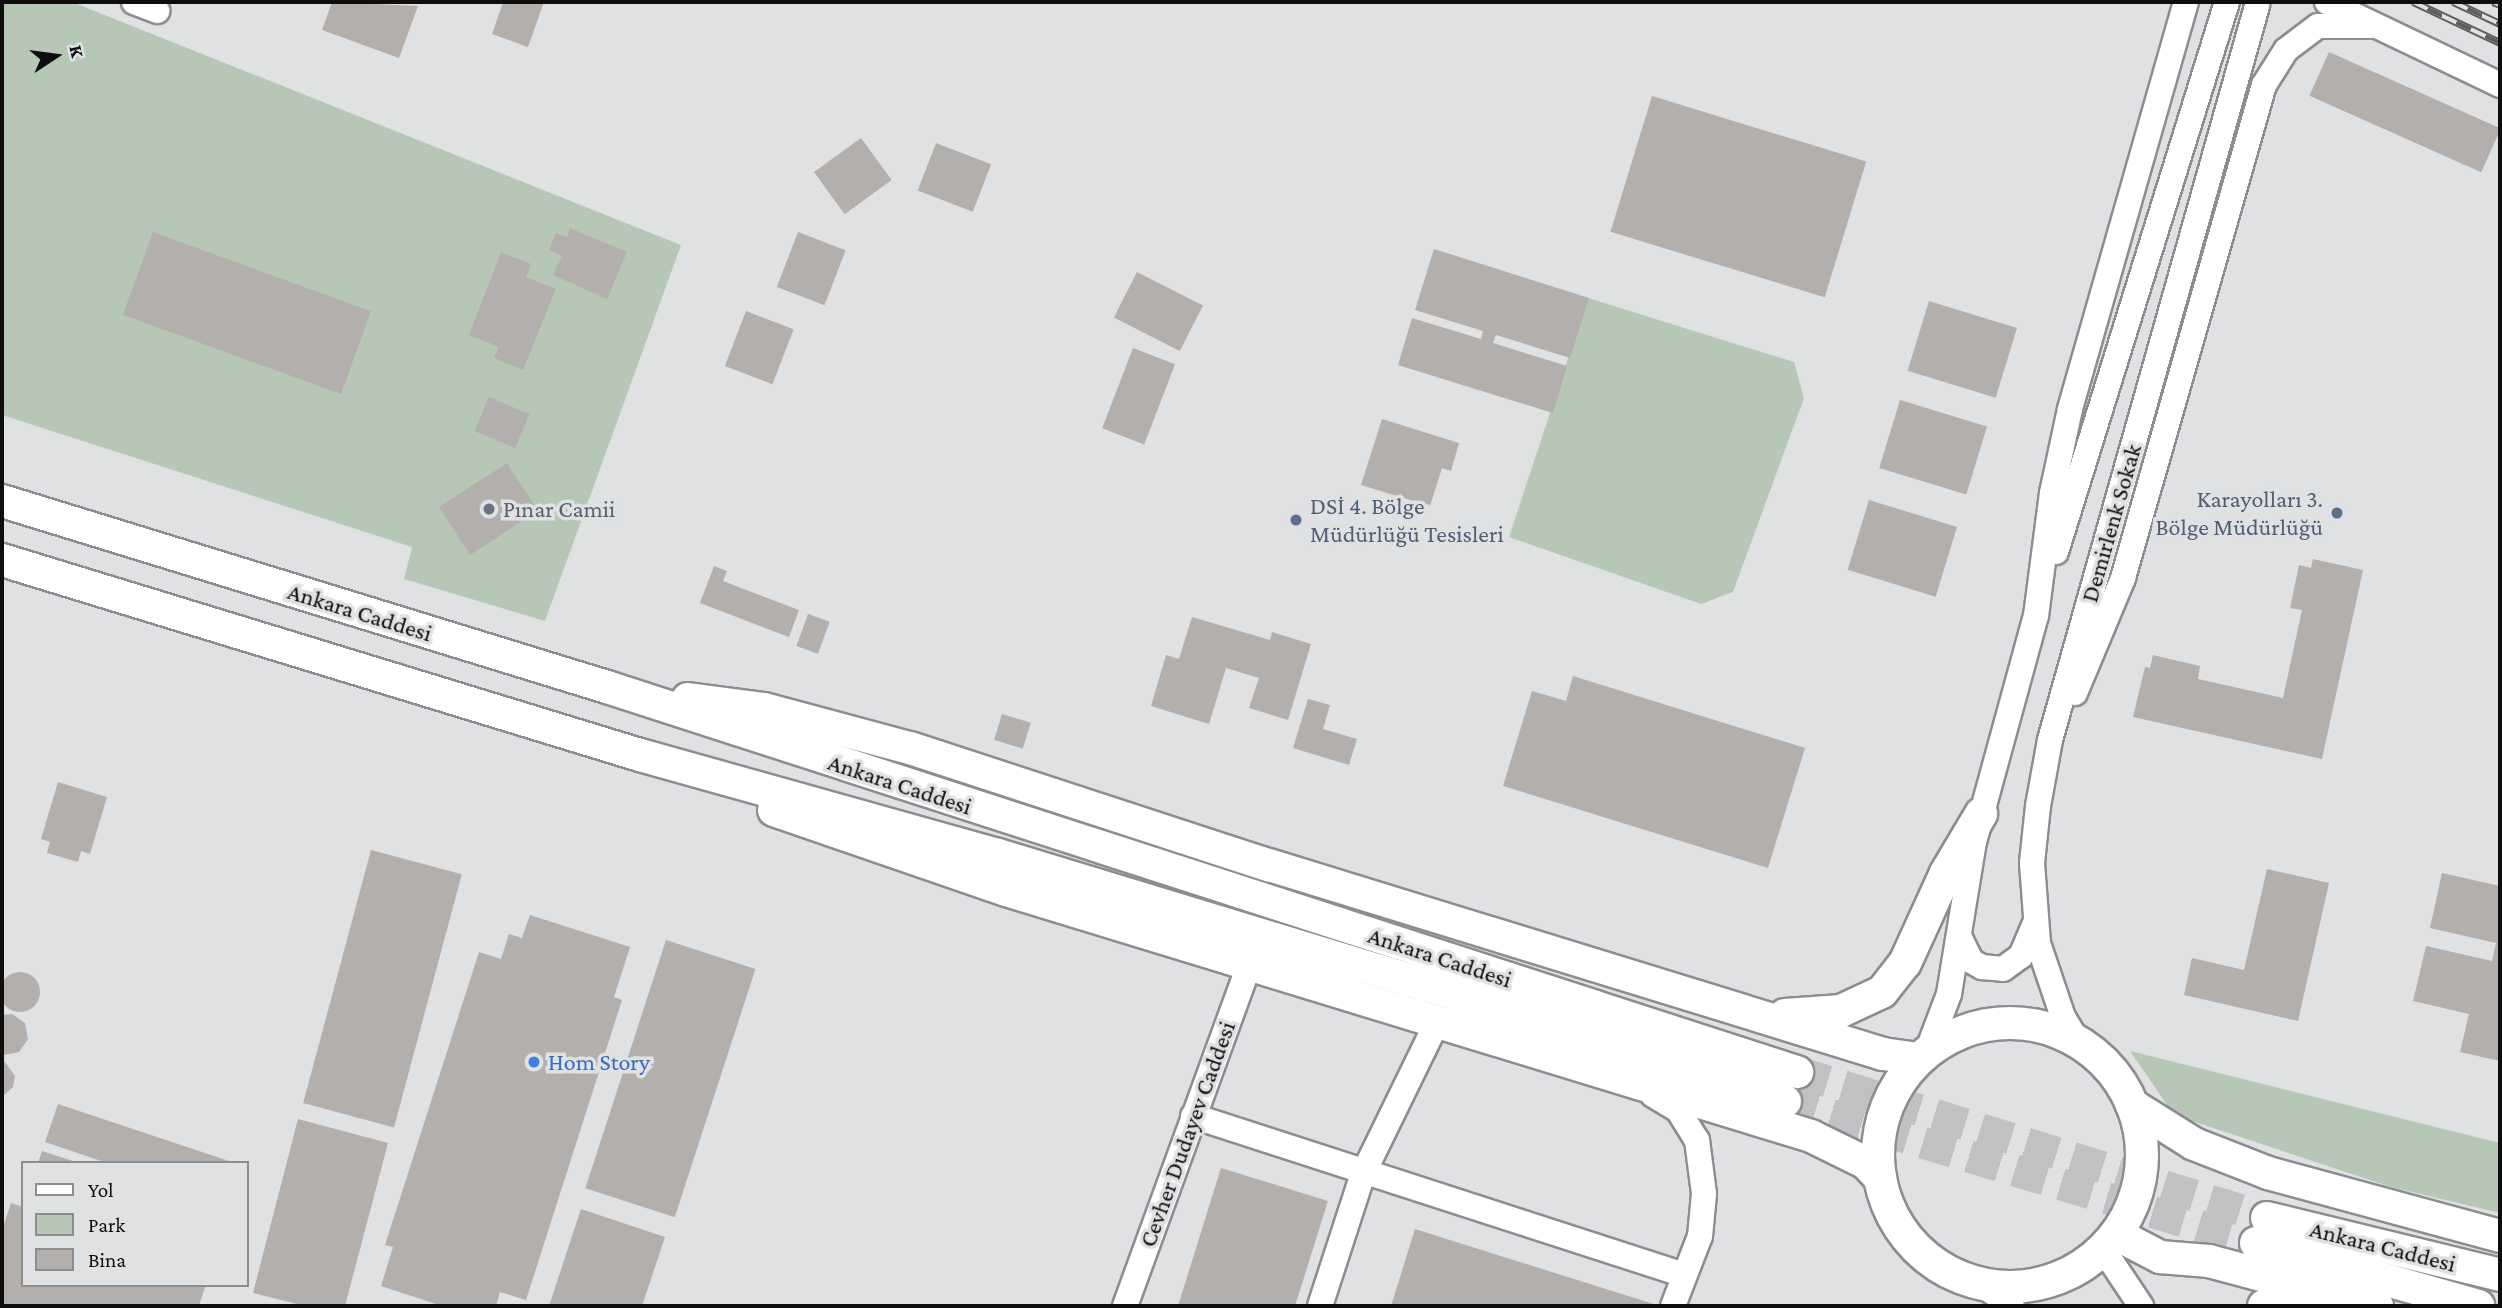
<!DOCTYPE html>
<html>
<head>
<meta charset="utf-8">
<style>
  body { margin:0 }
  #map { position:relative; width:2502px; height:1308px; overflow:hidden; background:#dfe1e3; font-family:"Crimson Pro",serif }
  div>[style] { position:absolute }
  .green>* { inset:0; background:#b6c8b5 }
  .building>* { inset:0; background:#b2afad; transform-origin:0 0 }
  .round { border-radius:50% }
  .major-tunnel>* { height:32px; margin-top:-16px; transform-origin:0; background:repeating-linear-gradient(90deg,#c0c1c3 0 32px,transparent 0 48px) }
  .roads { filter:drop-shadow(2px 0 #8c8d90) drop-shadow(-2px 0 #8c8d90) drop-shadow(0 2px #8c8d90) drop-shadow(0 -2px #8c8d90) }
  .minor>* { height:24px; margin:-12px; padding:0 12px; transform-origin:12px; border-radius:12px; background:#fff }
  .major>* { height:32px; margin:-16px; padding:0 16px; transform-origin:16px; border-radius:16px; background:#fff }
  .major>.ring { margin:-16px; padding:0; box-sizing:content-box; background:none; border:32px solid #fff; border-radius:50% }
  .rail>* { height:8px; margin-top:-4px; transform-origin:0; background:repeating-linear-gradient(90deg,#dfe1e3 0 16px,#5d5e5f 0 32px); box-sizing:border-box; border-block:2px solid #5d5e5f }
  .dots>* { width:19px; height:19px; translate:-50% -50%; box-sizing:border-box; border:4px solid #dfe1e3; border-radius:50% }
  span { translate:-50% -50%; white-space:nowrap; text-align:center; line-height:1.15; -webkit-text-stroke:7px #dfe1e3; paint-order:stroke }
  .service-label { font-size:24px; color:#4e5e75 }
  .right { translate:-100% -50%; text-align:right }
  .left { translate:0 -50%; text-align:left }
  .worship-label { font-size:24px; color:#5b616d }
  .street-label { font-size:24px; color:#0e0e0f }
  .shop-label { font-size:24px; color:#366cbe }
  .frame { position:absolute; inset:0; border:4px solid #0e0e0f; pointer-events:none }
  .legend { position:absolute; left:21px; top:1161px; width:228px; height:126px; box-sizing:border-box; background:#dfe1e3; border:2px solid #8b8d8e; margin:0; padding:9px 12px; list-style:none; font-size:21px; color:#0e0e0f }
  .legend li { display:flex; align-items:center; gap:14px; height:35px }
  .legend b { width:35px; border:2px solid #8b8d8e }
  .north { position:absolute; left:21px; top:21px; width:70px; height:70px; -webkit-text-stroke:5px #dfe1e3; paint-order:stroke; rotate:77deg; font-size:19px; font-weight:700; line-height:28px; text-align:center; color:#0e0e0f }
  .north::after { content:''; display:block; margin:auto; width:24px; height:32px; background:#0e0e0f; clip-path:polygon(50% 0,100% 100%,50% 72%,0 100%) }
</style>
</head>
<body>
<div id="map">
  <div class="green">
    <div style="clip-path:polygon(2px 2px,72px 2px,681px 245px,545px 621px,404px 579px,412px 547px,2px 415px)"></div>
    <div style="clip-path:polygon(1588px 298px,1794px 362px,1804px 398px,1733px 592px,1701px 604px,1509px 537px)"></div>
    <div style="clip-path:polygon(2130px 1051px,2500px 1143px,2500px 1213px,2391px 1187px,2174px 1115px)"></div>
  </div>
  <div class="building">
    <div style="clip-path:polygon(332px 2px,418px 6px,399px 58px,322px 30px)"></div>
    <div style="clip-path:polygon(503px 2px,544px 2px,528px 47px,492px 34px)"></div>
    <div style="left:2329px;top:52px;width:188px;height:48px;rotate:24deg"></div>
    <div style="left:1652px;top:96px;width:224px;height:142px;rotate:17deg"></div>
    <div style="left:861px;top:138px;width:52px;height:58px;rotate:54deg"></div>
    <div style="left:936px;top:143px;width:59px;height:51px;rotate:21deg"></div>
    <div style="clip-path:polygon(570px 228px,627px 252px,607px 299px,553px 275px,562px 256px,549px 250px,556px 233px,567px 237px)"></div>
    <div style="left:153px;top:232px;width:232px;height:88px;rotate:20deg"></div>
    <div style="left:798px;top:232px;width:51px;height:59px;rotate:21deg"></div>
    <div style="clip-path:polygon(1434px 249px,1589px 298px,1570px 358px,1496px 335px,1493px 343px,1567px 366px,1553px 413px,1398px 365px,1412px 318px,1481px 339px,1483px 331px,1415px 310px)"></div>
    <div style="clip-path:polygon(501px 252px,531px 264px,526px 277px,556px 289px,523px 370px,494px 358px,499px 347px,469px 335px)"></div>
    <div style="left:1137px;top:272px;width:74px;height:51px;rotate:27deg"></div>
    <div style="left:1929px;top:301px;width:92px;height:73px;rotate:17deg"></div>
    <div style="left:746px;top:311px;width:51px;height:59px;rotate:21deg"></div>
    <div style="left:1133px;top:348px;width:45px;height:86px;rotate:21deg"></div>
    <div style="left:489px;top:397px;width:44px;height:37px;rotate:23deg"></div>
    <div style="left:1900px;top:400px;width:91px;height:71px;rotate:17deg"></div>
    <div style="clip-path:polygon(1382px 419px,1459px 443px,1451px 471px,1442px 468px,1430px 506px,1361px 485px)"></div>
    <div style="left:507px;top:463px;width:57px;height:81px;rotate:57deg"></div>
    <div style="left:1869px;top:500px;width:92px;height:73px;rotate:17deg"></div>
    <div style="clip-path:polygon(2313px 559px,2363px 570px,2322px 759px,2133px 717px,2145px 667px,2150px 668px,2153px 655px,2200px 666px,2198px 679px,2283px 698px,2302px 610px,2290px 608px,2299px 565px,2311px 568px)"></div>
    <div style="clip-path:polygon(714px 566px,727px 571px,723px 581px,799px 610px,789px 637px,700px 603px)"></div>
    <div style="left:808px;top:614px;width:23px;height:34px;rotate:20deg"></div>
    <div style="clip-path:polygon(1192px 617px,1270px 640px,1272px 632px,1311px 644px,1288px 720px,1249px 708px,1259px 678px,1226px 668px,1209px 724px,1151px 706px,1166px 655px,1179px 659px)"></div>
    <div style="clip-path:polygon(1573px 676px,1805px 748px,1768px 868px,1503px 786px,1532px 691px,1566px 701px)"></div>
    <div style="clip-path:polygon(1308px 699px,1330px 705px,1323px 729px,1357px 739px,1349px 765px,1293px 748px)"></div>
    <div style="left:1002px;top:714px;width:30px;height:27px;rotate:17deg"></div>
    <div style="clip-path:polygon(58px 782px,107px 797px,90px 854px,81px 851px,78px 862px,47px 853px,50px 842px,41px 839px)"></div>
    <div style="left:371px;top:850px;width:94px;height:262px;rotate:15deg"></div>
    <div style="clip-path:polygon(2267px 869px,2329px 883px,2298px 1021px,2184px 995px,2192px 958px,2244px 970px)"></div>
    <div style="clip-path:polygon(2442px 873px,2500px 886px,2500px 1061px,2460px 1052px,2469px 1014px,2413px 1001px,2426px 946px,2492px 961px,2496px 943px,2430px 928px)"></div>
    <div style="clip-path:polygon(530px 915px,630px 947px,614px 997px,622px 1000px,526px 1300px,500px 1292px,496px 1306px,442px 1306px,381px 1286px,393px 1247px,385px 1245px,479px 952px,501px 959px,509px 934px,522px 938px)"></div>
    <div style="left:666px;top:940px;width:94px;height:261px;rotate:18deg"></div>
    <div class="round" style="left:0;top:972px;width:40px;height:40px"></div>
    <div style="clip-path:polygon(12px 1014px,25px 1023px,28px 1039px,19px 1052px,4px 1055px,2px 1015px)"></div>
    <div style="clip-path:polygon(2px 1058px,15px 1076px,13px 1087px,2px 1097px)"></div>
    <div style="clip-path:polygon(58px 1104px,232px 1162px,232px 1163px,107px 1163px,45px 1142px)"></div>
    <div style="clip-path:polygon(298px 1119px,388px 1143px,345px 1306px,305px 1306px,253px 1293px)"></div>
    <div style="clip-path:polygon(42px 1151px,76px 1162px,76px 1163px,38px 1163px)"></div>
    <div style="clip-path:polygon(1221px 1168px,1328px 1201px,1295px 1306px,1178px 1306px)"></div>
    <div style="clip-path:polygon(11px 1203px,23px 1207px,23px 1285px,199px 1285px,205px 1287px,199px 1306px,2px 1306px,2px 1230px)"></div>
    <div style="clip-path:polygon(581px 1209px,665px 1237px,642px 1306px,549px 1306px)"></div>
    <div style="clip-path:polygon(1415px 1229px,1660px 1306px,1391px 1306px)"></div>
  </div>
  <div class="major-tunnel">
    <div style="left:1797px;top:1072px;width:492px;rotate:17.3deg"></div>
    <div style="left:1785px;top:1101px;width:492px;rotate:16.8deg"></div>
  </div>
  <div class="roads">
    <div class="minor">
      <div style="left:134px;top:2px;width:25px;rotate:21deg"></div>
      <div style="left:2327px;top:2px;width:192px;rotate:25.6deg"></div>
      <div style="left:2056px;top:552px;width:576px;rotate:-72.73deg"></div>
      <div style="left:2075px;top:693px;width:125px;rotate:-67.3deg"></div>
      <div style="left:2123px;top:578px;width:513px;rotate:-74.04deg"></div>
      <div style="left:2264px;top:85px;width:41px;rotate:-57.8deg"></div>
      <div style="left:2286px;top:50px;width:40px;rotate:-37deg"></div>
      <div style="left:2318px;top:26px;width:53px"></div>
      <div style="left:1960px;top:938px;width:25px;rotate:64deg"></div>
      <div style="left:1971px;top:961px;width:13px;rotate:29deg"></div>
      <div style="left:1982px;top:967px;width:21px;rotate:5deg"></div>
      <div style="left:2003px;top:969px;width:22px;rotate:-36deg"></div>
      <div style="left:2021px;top:956px;width:36px;rotate:-67deg"></div>
      <div style="left:2078px;top:1042px;width:29px;rotate:-121deg"></div>
      <div style="left:2063px;top:1017px;width:78px;rotate:-108.7deg"></div>
      <div style="left:2038px;top:943px;width:80px;rotate:-94.3deg"></div>
      <div style="left:2032px;top:863px;width:57px;rotate:-84deg"></div>
      <div style="left:2038px;top:806px;width:67px;rotate:-79.7deg"></div>
      <div style="left:2050px;top:740px;width:763px;rotate:-74.25deg"></div>
      <div style="left:1927px;top:1052px;width:62px;rotate:-69.2deg"></div>
      <div style="left:1949px;top:994px;width:154px;rotate:-80.7deg"></div>
      <div style="left:1974px;top:842px;width:234px;rotate:-74.7deg"></div>
      <div style="left:2036px;top:616px;width:124px;rotate:-82.6deg"></div>
      <div style="left:2052px;top:493px;width:86px;rotate:-77.9deg"></div>
      <div style="left:2070px;top:409px;width:423px;rotate:-74.1deg"></div>
      <div style="left:1653px;top:1095px;width:29px;rotate:31deg"></div>
      <div style="left:1678px;top:1110px;width:36px;rotate:58deg"></div>
      <div style="left:1697px;top:1140px;width:54px;rotate:82.6deg"></div>
      <div style="left:1704px;top:1194px;width:42px;rotate:95.4deg"></div>
      <div style="left:1700px;top:1236px;width:75px;rotate:111.1deg"></div>
      <div style="left:1193px;top:1116px;width:516px;rotate:17.94deg"></div>
      <div style="left:2103px;top:1249px;width:69px;rotate:56.3deg"></div>
      <div style="left:1979px;top:1283px;width:40px;rotate:34.9deg"></div>
      <div style="left:1125px;top:1306px;width:366px;rotate:-70deg"></div>
      <div style="left:1320px;top:1306px;width:139px;rotate:-72deg"></div>
      <div style="left:1363px;top:1174px;width:171px;rotate:-64deg"></div>
    </div>
    <div class="major">
      <div style="left:2px;top:501px;width:633px;rotate:17.09deg"></div>
      <div style="left:607px;top:687px;width:1251px;rotate:17.93deg"></div>
      <div style="left:2px;top:560px;width:667px;rotate:17deg"></div>
      <div style="left:640px;top:755px;width:372px;rotate:15.6deg"></div>
      <div style="left:998px;top:855px;width:478px;rotate:16.9deg"></div>
      <div style="left:1455px;top:994px;width:347px;rotate:18deg"></div>
      <div style="left:688px;top:699px;width:77px;rotate:7.5deg"></div>
      <div style="left:764px;top:709px;width:151px;rotate:15deg"></div>
      <div style="left:910px;top:748px;width:378px;rotate:18.1deg"></div>
      <div style="left:1269px;top:865px;width:642px;rotate:17.11deg"></div>
      <div style="left:1883px;top:1054px;width:36px;rotate:8deg"></div>
      <div style="left:774px;top:810px;width:245px;rotate:19deg"></div>
      <div style="left:1006px;top:890px;width:842px;rotate:16.99deg"></div>
      <div style="left:1811px;top:1136px;width:61px;rotate:26.1deg"></div>
      <div style="left:1866px;top:1163px;width:21px;rotate:47deg"></div>
      <div style="left:1785px;top:1015px;width:56px;rotate:-4.1deg"></div>
      <div style="left:1841px;top:1011px;width:45px;rotate:-24.9deg"></div>
      <div style="left:1882px;top:992px;width:37px;rotate:-52deg"></div>
      <div style="left:1905px;top:963px;width:99px;rotate:-65.5deg"></div>
      <div style="left:1946px;top:873px;width:69px;rotate:-59.3deg"></div>
      <div class="ring" style="left:1878px;top:1023px;width:232px;height:232px"></div>
      <div style="left:2132px;top:1105px;width:73px;rotate:32.2deg"></div>
      <div style="left:2194px;top:1144px;width:79px;rotate:21.4deg"></div>
      <div style="left:2268px;top:1173px;width:240px;rotate:15.2deg"></div>
      <div style="left:2267px;top:1218px;width:240px;rotate:13.7deg"></div>
      <div style="left:2116px;top:1234px;width:50px;rotate:27.6deg"></div>
      <div style="left:2160px;top:1257px;width:49px;rotate:4.7deg"></div>
      <div style="left:2209px;top:1261px;width:174px;rotate:15deg"></div>
      <div style="left:2256px;top:1243px;width:231px;rotate:15.8deg"></div>
      <div style="left:2264px;top:1306px;width:55px;rotate:-13.8deg"></div>
    </div>
  </div>
  <div class="rail">
    <div style="left:2413px;top:2px;width:96px;rotate:25.2deg"></div>
    <div style="left:2453px;top:2px;width:52px;rotate:25.1deg"></div>
    <div style="left:2493px;top:2px;width:8px;rotate:23deg"></div>
  </div>
  <div class="dots">
    <div style="left:489px;top:509px;background:#6b7280"></div>
    <div style="left:2337px;top:513px;background:#5c6f8a"></div>
    <div style="left:1296px;top:520px;background:#5c6f8a"></div>
    <div style="left:534px;top:1062px;background:#3f7fe0"></div>
  </div>
  <div class="service-label">
    <span class="right" style="left:2323px;top:513px">Karayolları 3.<br>Bölge Müdürlüğü</span>
    <span class="left" style="left:1310px;top:520px">DSİ 4. Bölge<br>Müdürlüğü Tesisleri</span>
  </div>
  <div class="worship-label">
    <span class="left" style="left:503px;top:509px">Pınar Camii</span>
  </div>
  <div class="street-label">
    <span style="left:2111px;top:523px;rotate:-74deg">Demirlenk Sokak</span>
    <span style="left:360px;top:612px;rotate:17deg">Ankara Caddesi</span>
    <span style="left:900px;top:784px;rotate:18deg">Ankara Caddesi</span>
    <span style="left:1440px;top:957px;rotate:18deg">Ankara Caddesi</span>
    <span style="left:1187px;top:1134px;rotate:-70deg">Cevher Dudayev Caddesi</span>
    <span style="left:2383px;top:1246px;rotate:14deg">Ankara Caddesi</span>
  </div>
  <div class="shop-label">
    <span class="left" style="left:548px;top:1062px">Hom Story</span>
  </div>
  <div class="frame"></div>
  <ul class="legend">
  <li><b style="height:9px;background:#fff"></b>Yol</li>
  <li><b style="height:19px;background:#b6c8b5"></b>Park</li>
  <li><b style="height:19px;background:#b2afad"></b>Bina</li>
  </ul>
  <div class="north">K</div>
</div>
</body>
</html>
